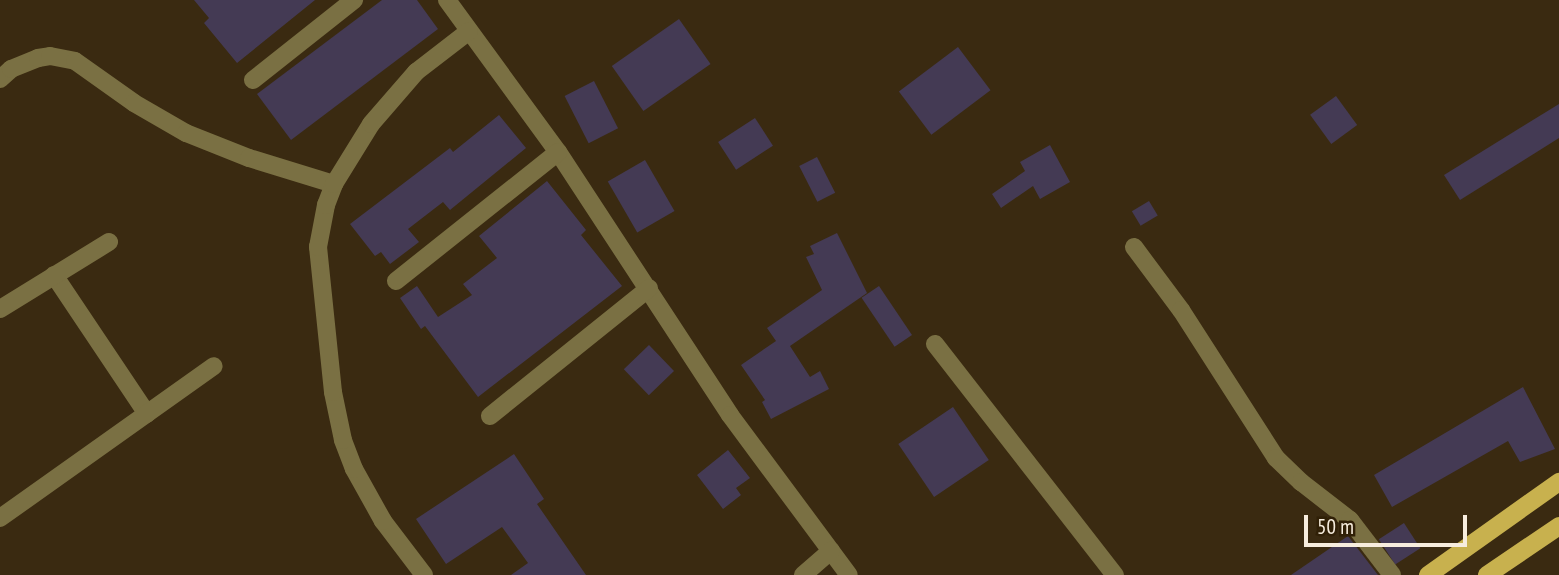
<!DOCTYPE html>
<html>
<head>
<meta charset="utf-8">
<style>
  body { margin:0 }
  #map { position:relative; width:1559px; height:575px; overflow:hidden; background:#3a2a11; font-family:"PT Sans Narrow",sans-serif }
  div>[style] { position:absolute }
  .building>* { inset:0; background:#443a54; transform-origin:0 0 }
  .minor>* { height:18px; margin:-9px; padding:0 9px; transform-origin:9px; border-radius:9px; background:#7a7043 }
  .major>* { height:18px; margin:-9px; padding:0 9px; transform-origin:9px; border-radius:9px; background:#c8b14e }
  span { translate:-50% -50%; white-space:nowrap; text-align:center; line-height:1.15; -webkit-text-stroke:5px #302007; paint-order:stroke }
  .scale { position:absolute; left:1304px; top:515px; width:163px; height:32px; box-sizing:border-box; border:4px solid #f7edde; border-top:0; padding-left:9px; font-size:21px; line-height:24px; white-space:nowrap; color:#f7edde; -webkit-text-stroke:5px #302007; paint-order:stroke }
</style>
</head>
<body>
<div id="map">
  <div class="building">
    <div style="clip-path:polygon(194px 0,315px 0,237px 63px,204px 23px,209px 18px)"></div>
    <div style="clip-path:polygon(382px 0,417px 0,438px 29px,291px 140px,257px 94px)"></div>
    <div style="left:679px;top:19px;width:55px;height:82px;rotate:55deg"></div>
    <div style="left:958px;top:47px;width:54px;height:74px;rotate:53deg"></div>
    <div style="left:594px;top:81px;width:53px;height:33px;rotate:63deg"></div>
    <div style="left:1336px;top:96px;width:36px;height:32px;rotate:54deg"></div>
    <div style="clip-path:polygon(1559px 104px,1559px 138px,1460px 200px,1444px 175px)"></div>
    <div style="clip-path:polygon(499px 115px,526px 148px,450px 210px,443px 202px,408px 229px,419px 242px,390px 264px,381px 252px,375px 256px,350px 224px,450px 148px,453px 152px)"></div>
    <div style="left:755px;top:118px;width:33px;height:44px;rotate:57deg"></div>
    <div style="clip-path:polygon(1050px 145px,1070px 182px,1040px 199px,1033px 186px,1001px 208px,992px 194px,1025px 171px,1020px 162px)"></div>
    <div style="left:817px;top:157px;width:40px;height:20px;rotate:63deg"></div>
    <div style="left:645px;top:160px;width:59px;height:43px;rotate:60deg"></div>
    <div style="clip-path:polygon(547px 181px,586px 230px,581px 235px,622px 286px,478px 397px,425px 326px,421px 329px,400px 298px,417px 286px,438px 317px,472px 295px,463px 284px,497px 258px,479px 236px)"></div>
    <div style="left:1149px;top:201px;width:17px;height:20px;rotate:59deg"></div>
    <div style="clip-path:polygon(837px 233px,867px 293px,790px 346px,810px 377px,820px 371px,829px 389px,771px 419px,762px 402px,765px 400px,741px 365px,776px 341px,767px 328px,822px 290px,806px 257px,814px 254px,810px 246px)"></div>
    <div style="left:879px;top:286px;width:59px;height:21px;rotate:56deg"></div>
    <div style="left:649px;top:345px;width:36px;height:35px;rotate:46deg"></div>
    <div style="clip-path:polygon(1523px 387px,1555px 449px,1520px 462px,1508px 441px,1392px 507px,1374px 475px)"></div>
    <div style="left:953px;top:407px;width:64px;height:66px;rotate:56deg"></div>
    <div style="clip-path:polygon(728px 450px,750px 478px,736px 488px,741px 495px,723px 509px,697px 475px)"></div>
    <div style="clip-path:polygon(514px 454px,544px 499px,537px 504px,586px 575px,511px 575px,528px 563px,502px 527px,446px 564px,416px 519px)"></div>
    <div style="left:1404px;top:523px;width:30px;height:30px;rotate:57deg"></div>
    <div style="clip-path:polygon(1348px 536px,1378px 575px,1291px 575px)"></div>
  </div>
  <div class="minor">
    <div style="left:447px;top:0;width:188px;rotate:53.9deg"></div>
    <div style="left:558px;top:152px;width:314px;rotate:56.8deg"></div>
    <div style="left:730px;top:415px;width:199px;rotate:53.4deg"></div>
    <div style="left:0;top:79px;width:15px;rotate:-42deg"></div>
    <div style="left:11px;top:69px;width:29px;rotate:-22deg"></div>
    <div style="left:38px;top:58px;width:12px;rotate:-9deg"></div>
    <div style="left:50px;top:56px;width:25px;rotate:11deg"></div>
    <div style="left:75px;top:61px;width:72px;rotate:35.4deg"></div>
    <div style="left:134px;top:103px;width:60px;rotate:30deg"></div>
    <div style="left:186px;top:133px;width:68px;rotate:21.6deg"></div>
    <div style="left:249px;top:158px;width:89px;rotate:17deg"></div>
    <div style="left:253px;top:80px;width:129px;rotate:-38.4deg"></div>
    <div style="left:1134px;top:247px;width:79px;rotate:53.3deg"></div>
    <div style="left:1181px;top:310px;width:176px;rotate:57.3deg"></div>
    <div style="left:1276px;top:458px;width:35px;rotate:44deg"></div>
    <div style="left:1301px;top:482px;width:62px;rotate:37.8deg"></div>
    <div style="left:1350px;top:520px;width:69px;rotate:52.6deg"></div>
    <div style="left:54px;top:275px;width:167px;rotate:56.2deg"></div>
    <div style="left:396px;top:281px;width:207px;rotate:-38.5deg"></div>
    <div style="left:0;top:309px;width:128px;rotate:-31.6deg"></div>
    <div style="left:935px;top:344px;width:293px;rotate:52.1deg"></div>
    <div style="left:490px;top:416px;width:204px;rotate:-38.8deg"></div>
    <div style="left:0;top:518px;width:262px;rotate:-35.4deg"></div>
    <div style="left:424px;top:575px;width:68px;rotate:-127.2deg"></div>
    <div style="left:383px;top:521px;width:60px;rotate:-119.1deg"></div>
    <div style="left:354px;top:469px;width:31px;rotate:-111deg"></div>
    <div style="left:343px;top:440px;width:49px;rotate:-101.8deg"></div>
    <div style="left:333px;top:392px;width:146px;rotate:-95.9deg"></div>
    <div style="left:318px;top:247px;width:43px;rotate:-79.2deg"></div>
    <div style="left:326px;top:205px;width:22px;rotate:-69deg"></div>
    <div style="left:334px;top:184px;width:70px;rotate:-58.3deg"></div>
    <div style="left:371px;top:124px;width:69px;rotate:-49.1deg"></div>
    <div style="left:416px;top:72px;width:67px;rotate:-37.7deg"></div>
    <div style="left:803px;top:575px;width:37px;rotate:-41deg"></div>
  </div>
  <div class="major">
    <div style="left:1428px;top:575px;width:161px;rotate:-35.4deg"></div>
    <div style="left:1487px;top:575px;width:87px;rotate:-34.2deg"></div>
  </div>
  <div class="scale">50 m</div>
</div>
</body>
</html>
